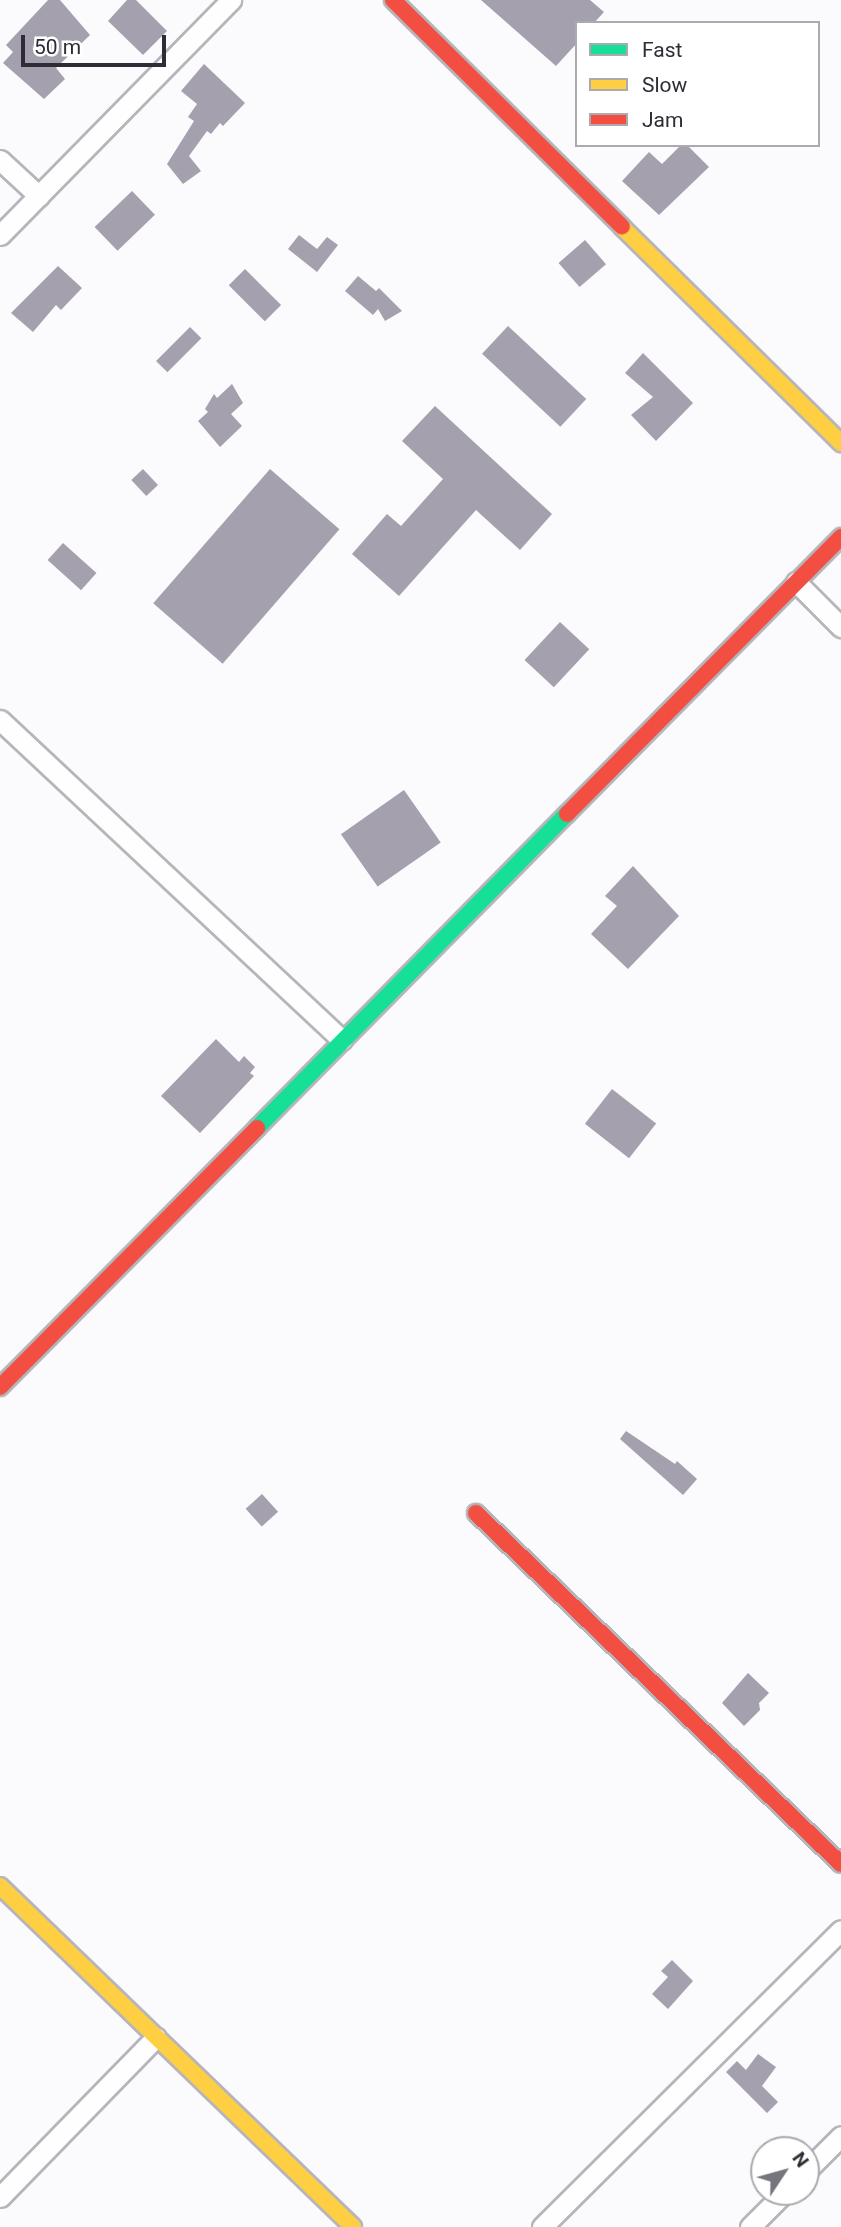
<!DOCTYPE html>
<html>
<head>
<meta charset="utf-8">
<style>
  body { margin:0 }
  #map { position:relative; width:841px; height:2227px; overflow:hidden; background:#fbfafd; font-family:Roboto,sans-serif }
  div>[style] { position:absolute }
  .building>* { inset:0; background:#a4a0ae; transform-origin:0 0 }
  .roads { filter:drop-shadow(2px 0 #b6b5bb) drop-shadow(-2px 0 #b6b5bb) drop-shadow(0 2px #b6b5bb) drop-shadow(0 -2px #b6b5bb) }
  .street>* { height:19px; margin:-9.5px; padding:0 9.5px; transform-origin:9.5px; border-radius:9.5px; background:#fefeff }
  .fast>* { height:16px; margin:-8px; padding:0 8px; transform-origin:8px; border-radius:8px; background:#16e098 }
  .slow>* { height:16px; margin:-8px; padding:0 8px; transform-origin:8px; border-radius:8px; background:#ffcf43 }
  .jam>* { height:16px; margin:-8px; padding:0 8px; transform-origin:8px; border-radius:8px; background:#f24e42 }
  span { translate:-50% -50%; white-space:nowrap; text-align:center; line-height:1.15; -webkit-text-stroke:7px #fff; paint-order:stroke }
  .legend { position:absolute; left:575px; top:21px; width:245px; height:126px; box-sizing:border-box; background:#fff; border:2px solid #ababaf; margin:0; padding:9px 12px; list-style:none; font-size:21px; color:#2e2d36 }
  .legend li { display:flex; align-items:center; gap:14px; height:35px }
  .legend b { width:35px; border:2px solid #ababaf }
  .north { position:absolute; left:750px; top:2136px; width:70px; height:70px; box-sizing:border-box; background:#fff; border:2px solid #ababaf; border-radius:50%; rotate:54deg; font-size:19px; font-weight:700; line-height:28px; text-align:center; color:#2e2d36 }
  .north::after { content:''; display:block; margin:auto; width:24px; height:32px; background:#76757c; clip-path:polygon(50% 0,100% 100%,50% 72%,0 100%) }
  .scale { position:absolute; left:21px; top:35px; width:145px; height:32px; box-sizing:border-box; border:4px solid #2e2d36; border-top:0; padding-left:9px; font-size:21px; line-height:24px; white-space:nowrap; color:#2e2d36; -webkit-text-stroke:5px #fff; paint-order:stroke }
</style>
</head>
<body>
<div id="map">
  <div class="building">
    <div style="clip-path:polygon(48px 0,60px 0,90px 35px,56px 68px,65px 79px,44px 99px,3px 63px,13px 52px,6px 45px)"></div>
    <div style="clip-path:polygon(127px 0,136px 0,167px 31px,143px 55px,108px 21px)"></div>
    <div style="clip-path:polygon(481px 0,590px 0,604px 12px,594px 23px,577px 23px,577px 43px,556px 66px)"></div>
    <div style="clip-path:polygon(204px 64px,245px 103px,223px 126px,220px 123px,211px 134px,207px 131px,189px 156px,201px 171px,183px 184px,167px 164px,194px 121px,188px 117px,197px 104px,181px 91px)"></div>
    <div style="clip-path:polygon(681px 145px,687px 145px,709px 167px,659px 215px,622px 181px,649px 152px,662px 164px)"></div>
    <div style="left:132px;top:191px;width:33px;height:52px;rotate:46deg"></div>
    <div style="clip-path:polygon(299px 235px,317px 249px,327px 237px,338px 245px,317px 272px,288px 249px)"></div>
    <div style="left:585px;top:240px;width:32px;height:35px;rotate:49deg"></div>
    <div style="clip-path:polygon(58px 266px,82px 288px,61px 310px,56px 305px,33px 332px,11px 313px)"></div>
    <div style="left:245px;top:269px;width:51px;height:23px;rotate:45deg"></div>
    <div style="clip-path:polygon(358px 276px,376px 291px,379px 288px,402px 311px,385px 321px,378px 309px,373px 315px,345px 291px)"></div>
    <div style="left:508px;top:326px;width:107px;height:38px;rotate:43deg"></div>
    <div style="left:190px;top:327px;width:16px;height:48px;rotate:45deg"></div>
    <div style="clip-path:polygon(643px 353px,693px 403px,656px 441px,631px 415px,653px 397px,625px 373px)"></div>
    <div style="clip-path:polygon(232px 384px,243px 403px,231px 414px,242px 426px,220px 447px,198px 421px,208px 412px,205px 409px,214px 394px,217px 398px)"></div>
    <div style="clip-path:polygon(435px 406px,552px 514px,520px 550px,476px 510px,399px 596px,352px 554px,387px 514px,401px 526px,443px 479px,402px 441px)"></div>
    <div style="left:143px;top:469px;width:22px;height:16px;rotate:47deg"></div>
    <div style="left:270px;top:469px;width:92px;height:178px;rotate:41deg"></div>
    <div style="left:63px;top:543px;width:45px;height:23px;rotate:42deg"></div>
    <div style="left:560px;top:622px;width:40px;height:52px;rotate:43deg"></div>
    <div style="left:404px;top:790px;width:64px;height:77px;rotate:55deg"></div>
    <div style="clip-path:polygon(633px 866px,679px 916px,628px 969px,591px 934px,617px 906px,605px 896px)"></div>
    <div style="clip-path:polygon(216px 1039px,239px 1062px,244px 1056px,255px 1067px,250px 1073px,254px 1076px,200px 1133px,161px 1096px)"></div>
    <div style="left:612px;top:1089px;width:56px;height:44px;rotate:38deg"></div>
    <div style="clip-path:polygon(626px 1431px,675px 1464px,677px 1461px,697px 1479px,683px 1495px,620px 1439px)"></div>
    <div style="left:262px;top:1494px;width:24px;height:22px;rotate:48deg"></div>
    <div style="clip-path:polygon(748px 1673px,769px 1693px,759px 1703px,760px 1710px,744px 1726px,722px 1703px)"></div>
    <div style="clip-path:polygon(672px 1960px,693px 1981px,668px 2009px,652px 1994px,668px 1977px,661px 1971px)"></div>
    <div style="clip-path:polygon(758px 2054px,776px 2067px,762px 2086px,778px 2102px,767px 2113px,726px 2072px,737px 2061px,746px 2070px)"></div>
  </div>
  <div class="roads">
    <div class="street">
      <div style="left:0;top:160px;width:53px;rotate:42.7deg"></div>
      <div style="left:0;top:235px;width:330px;rotate:-45.5deg"></div>
      <div style="left:796px;top:582px;width:64px;rotate:45deg"></div>
      <div style="left:0;top:720px;width:468px;rotate:43.1deg"></div>
      <div style="left:806px;top:2171px;width:49px;rotate:-45deg"></div>
      <div style="left:0;top:2197px;width:223px;rotate:-45.7deg"></div>
      <div style="left:542px;top:2227px;width:421px;rotate:-44.8deg"></div>
      <div style="left:750px;top:2227px;width:49px;rotate:-45deg"></div>
    </div>
    <div class="fast">
      <div style="left:257px;top:1128px;width:441px;rotate:-45.4deg"></div>
    </div>
    <div class="slow">
      <div style="left:622px;top:227px;width:308px;rotate:44.6deg"></div>
      <div style="left:0;top:1886px;width:491px;rotate:44deg"></div>
    </div>
    <div class="jam">
      <div style="left:393px;top:0;width:322px;rotate:44.7deg"></div>
      <div style="left:567px;top:814px;width:390px;rotate:-45.3deg"></div>
      <div style="left:0;top:1387px;width:365px;rotate:-45.2deg"></div>
      <div style="left:476px;top:1513px;width:506px;rotate:43.88deg"></div>
    </div>
  </div>
  <ul class="legend">
  <li><b style="height:9px;background:#16e098"></b>Fast</li>
  <li><b style="height:9px;background:#ffcf43"></b>Slow</li>
  <li><b style="height:9px;background:#f24e42"></b>Jam</li>
  </ul>
  <div class="north">N</div>
  <div class="scale">50 m</div>
</div>
</body>
</html>
